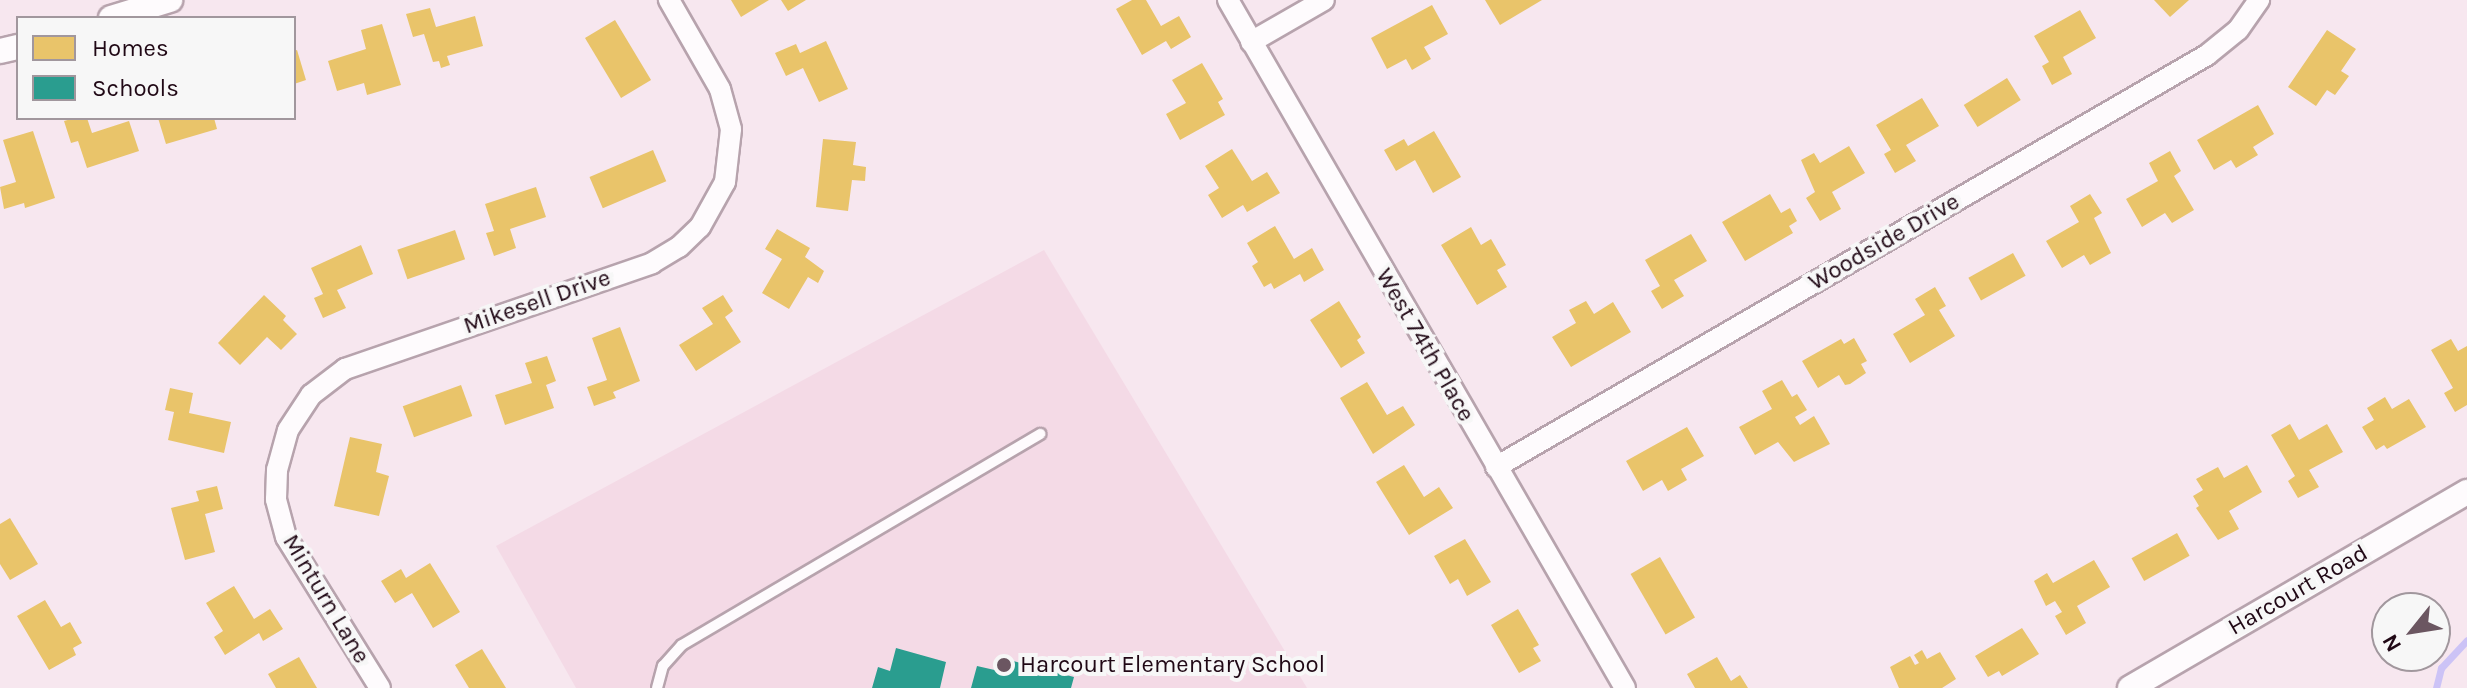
<!DOCTYPE html>
<html>
<head>
<meta charset="utf-8">
<style>
  body { margin:0 }
  #map { position:relative; width:2467px; height:688px; overflow:hidden; background:#f7e7ef; font-family:Karla,sans-serif }
  div>[style] { position:absolute }
  .built>* { inset:0; background:#f4dae6 }
  .homes>* { inset:0; background:#e9c46a; transform-origin:0 0 }
  .schools>* { inset:0; background:#2a9d8f }
  .stream>* { height:7px; margin:-3.5px; padding:0 3.5px; transform-origin:3.5px; border-radius:3.5px; background:#ccc3f6 }
  .roads { filter:drop-shadow(2px 0 #b7a3ad) drop-shadow(-2px 0 #b7a3ad) drop-shadow(0 2px #b7a3ad) drop-shadow(0 -2px #b7a3ad) }
  .service>* { height:10px; margin:-5px; padding:0 5px; transform-origin:5px; border-radius:5px; background:#fefbfd }
  .minor>* { height:20px; margin:-10px; padding:0 10px; transform-origin:10px; border-radius:10px; background:#fefbfd }
  .tertiary>* { height:24px; margin:-12px; padding:0 12px; transform-origin:12px; border-radius:12px; background:#fefbfd }
  .dots>* { width:22px; height:22px; translate:-50% -50%; box-sizing:border-box; border:4px solid #f7f7f7; border-radius:50% }
  span { translate:-50% -50%; white-space:nowrap; text-align:center; line-height:1.15; -webkit-text-stroke:8px #f7f7f7; paint-order:stroke }
  .street-label { font-size:24px; color:#200815 }
  .poi-label { font-size:24px; color:#200815 }
  .left { translate:0 -50%; text-align:left }
  .legend { position:absolute; left:16px; top:16px; width:280px; height:104px; box-sizing:border-box; background:#f7f7f7; border:2px solid #a1979d; margin:0; padding:10px 14px; list-style:none; font-size:24px; color:#200815 }
  .legend li { display:flex; align-items:center; gap:16px; height:40px }
  .legend b { width:40px; border:2px solid #a1979d }
  .north { position:absolute; left:2371px; top:592px; width:80px; height:80px; box-sizing:border-box; background:#f7f7f7; border:2px solid #a1979d; border-radius:50%; rotate:240deg; font-size:22px; font-weight:700; line-height:32px; text-align:center; color:#200815 }
  .north::after { content:''; display:block; margin:auto; width:28px; height:36px; background:#6b5661; clip-path:polygon(50% 0,100% 100%,50% 72%,0 100%) }
</style>
</head>
<body>
<div id="map">
  <div class="built">
    <div style="clip-path:polygon(1044px 250px,1307px 688px,576px 688px,496px 546px)"></div>
  </div>
  <div class="homes">
    <div style="clip-path:polygon(731px 0,769px 0,741px 17px)"></div>
    <div style="clip-path:polygon(781px 0,806px 0,788px 11px)"></div>
    <div style="clip-path:polygon(1132px 0,1146px 0,1161px 26px,1179px 16px,1191px 37px,1171px 49px,1166px 41px,1142px 55px,1116px 9px)"></div>
    <div style="clip-path:polygon(1485px 0,1542px 0,1500px 25px)"></div>
    <div style="clip-path:polygon(2154px 0,2189px 0,2170px 17px)"></div>
    <div style="clip-path:polygon(1432px 5px,1448px 34px,1424px 47px,1431px 59px,1412px 70px,1406px 59px,1387px 69px,1371px 38px)"></div>
    <div style="clip-path:polygon(430px 8px,436px 27px,475px 16px,483px 46px,447px 56px,450px 65px,441px 68px,439px 61px,433px 62px,424px 34px,413px 37px,406px 14px)"></div>
    <div style="clip-path:polygon(2080px 10px,2096px 38px,2063px 57px,2072px 74px,2052px 85px,2042px 66px,2049px 62px,2034px 36px)"></div>
    <div style="left:615px;top:20px;width:70px;height:35px;rotate:59deg"></div>
    <div style="clip-path:polygon(382px 24px,401px 85px,367px 95px,364px 83px,337px 91px,328px 61px,366px 49px,361px 30px)"></div>
    <div style="clip-path:polygon(2327px 30px,2356px 49px,2341px 71px,2349px 76px,2335px 95px,2327px 90px,2316px 106px,2288px 87px)"></div>
    <div style="clip-path:polygon(826px 41px,848px 89px,819px 102px,803px 68px,786px 76px,775px 53px,796px 44px,800px 53px)"></div>
    <div style="clip-path:polygon(297px 50px,306px 80px,294px 84px,294px 51px)"></div>
    <div style="clip-path:polygon(1202px 63px,1223px 99px,1218px 102px,1225px 115px,1180px 140px,1166px 114px,1186px 103px,1172px 80px)"></div>
    <div style="left:2007px;top:78px;width:26px;height:51px;rotate:58deg"></div>
    <div style="clip-path:polygon(1922px 98px,1939px 126px,1906px 145px,1916px 161px,1895px 173px,1884px 154px,1891px 150px,1876px 125px)"></div>
    <div style="clip-path:polygon(2258px 105px,2274px 134px,2253px 147px,2258px 155px,2236px 168px,2231px 160px,2214px 170px,2197px 140px)"></div>
    <div style="clip-path:polygon(75px 118px,87px 118px,92px 133px,129px 121px,139px 151px,87px 168px,78px 141px,71px 143px,64px 121px)"></div>
    <div style="clip-path:polygon(158px 118px,214px 118px,217px 129px,166px 144px)"></div>
    <div style="clip-path:polygon(33px 131px,55px 198px,25px 208px,24px 203px,4px 209px,0 187px,16px 182px,3px 140px)"></div>
    <div style="clip-path:polygon(1434px 131px,1461px 177px,1433px 193px,1415px 160px,1396px 171px,1384px 150px,1404px 139px,1408px 146px)"></div>
    <div style="clip-path:polygon(823px 139px,856px 142px,853px 165px,866px 167px,865px 181px,852px 180px,848px 211px,816px 207px)"></div>
    <div style="clip-path:polygon(1849px 146px,1865px 173px,1832px 192px,1841px 209px,1820px 221px,1806px 198px,1815px 192px,1801px 160px,1814px 153px,1820px 163px)"></div>
    <div style="clip-path:polygon(1232px 149px,1252px 181px,1267px 172px,1280px 193px,1247px 212px,1243px 205px,1222px 218px,1208px 195px,1219px 188px,1205px 166px)"></div>
    <div style="left:653px;top:150px;width:34px;height:69px;rotate:67deg"></div>
    <div style="clip-path:polygon(2170px 151px,2181px 171px,2174px 176px,2194px 210px,2172px 223px,2165px 213px,2142px 227px,2126px 199px,2158px 181px,2149px 163px)"></div>
    <div style="clip-path:polygon(536px 187px,546px 217px,510px 229px,516px 248px,494px 256px,486px 233px,494px 231px,485px 204px)"></div>
    <div style="clip-path:polygon(1770px 194px,1781px 213px,1790px 208px,1797px 221px,1789px 226px,1793px 233px,1745px 261px,1722px 222px)"></div>
    <div style="clip-path:polygon(2090px 194px,2102px 213px,2094px 218px,2111px 253px,2090px 265px,2084px 255px,2062px 268px,2046px 241px,2079px 222px,2070px 206px)"></div>
    <div style="clip-path:polygon(1275px 226px,1294px 259px,1312px 248px,1324px 270px,1304px 282px,1300px 274px,1274px 289px,1271px 283px,1264px 287px,1252px 266px,1258px 262px,1247px 243px)"></div>
    <div style="clip-path:polygon(1471px 227px,1481px 245px,1491px 239px,1506px 265px,1497px 270px,1507px 287px,1477px 305px,1441px 245px)"></div>
    <div style="clip-path:polygon(777px 229px,810px 248px,805px 257px,824px 271px,818px 283px,808px 277px,789px 309px,762px 293px,782px 259px,765px 249px)"></div>
    <div style="left:455px;top:230px;width:31px;height:61px;rotate:71deg"></div>
    <div style="clip-path:polygon(1691px 234px,1707px 261px,1674px 280px,1684px 296px,1662px 309px,1651px 291px,1660px 286px,1645px 260px)"></div>
    <div style="clip-path:polygon(361px 245px,373px 274px,337px 290px,346px 308px,323px 318px,314px 298px,323px 294px,311px 268px)"></div>
    <div style="left:2013px;top:253px;width:26px;height:51px;rotate:61deg"></div>
    <div style="clip-path:polygon(1935px 287px,1946px 306px,1939px 310px,1955px 336px,1910px 363px,1893px 334px,1925px 315px,1915px 299px)"></div>
    <div style="clip-path:polygon(264px 295px,286px 316px,283px 320px,297px 334px,281px 350px,267px 337px,240px 365px,218px 343px)"></div>
    <div style="clip-path:polygon(723px 295px,733px 311px,725px 317px,741px 342px,696px 371px,679px 345px,713px 324px,702px 308px)"></div>
    <div style="clip-path:polygon(1339px 301px,1361px 337px,1357px 340px,1365px 353px,1341px 368px,1310px 320px)"></div>
    <div style="clip-path:polygon(1586px 301px,1594px 314px,1613px 302px,1631px 332px,1571px 367px,1552px 337px,1576px 323px,1569px 310px)"></div>
    <div style="clip-path:polygon(620px 327px,640px 381px,613px 392px,616px 398px,594px 406px,587px 387px,607px 380px,592px 338px)"></div>
    <div style="clip-path:polygon(1854px 338px,1867px 361px,1861px 364px,1866px 373px,1850px 384px,1845px 385px,1839px 375px,1818px 388px,1802px 361px,1841px 339px,1844px 344px)"></div>
    <div style="clip-path:polygon(2451px 339px,2458px 351px,2467px 346px,2467px 405px,2455px 412px,2444px 393px,2453px 388px,2431px 350px)"></div>
    <div style="clip-path:polygon(547px 356px,556px 381px,546px 385px,554px 408px,505px 425px,495px 395px,532px 383px,525px 363px)"></div>
    <div style="clip-path:polygon(1782px 380px,1792px 397px,1797px 394px,1807px 410px,1795px 417px,1800px 425px,1814px 416px,1830px 444px,1794px 462px,1778px 442px,1755px 455px,1739px 427px,1772px 409px,1762px 391px)"></div>
    <div style="clip-path:polygon(1367px 382px,1387px 415px,1403px 406px,1415px 425px,1373px 454px,1340px 398px)"></div>
    <div style="left:461px;top:385px;width:33px;height:62px;rotate:70deg"></div>
    <div style="clip-path:polygon(170px 388px,193px 393px,189px 413px,231px 422px,224px 453px,168px 440px,174px 412px,165px 410px)"></div>
    <div style="clip-path:polygon(2385px 397px,2392px 409px,2409px 399px,2426px 427px,2387px 449px,2384px 445px,2376px 450px,2362px 427px,2374px 420px,2367px 408px)"></div>
    <div style="clip-path:polygon(2290px 424px,2299px 440px,2327px 424px,2343px 452px,2309px 470px,2319px 487px,2298px 498px,2288px 481px,2295px 476px,2271px 435px)"></div>
    <div style="clip-path:polygon(1687px 427px,1704px 456px,1681px 469px,1687px 480px,1668px 491px,1662px 480px,1643px 491px,1626px 461px)"></div>
    <div style="clip-path:polygon(350px 437px,382px 444px,376px 472px,389px 476px,379px 516px,334px 506px)"></div>
    <div style="clip-path:polygon(1404px 465px,1424px 497px,1439px 487px,1453px 508px,1409px 535px,1376px 482px)"></div>
    <div style="clip-path:polygon(2247px 465px,2262px 492px,2229px 511px,2239px 529px,2218px 540px,2196px 508px,2199px 506px,2193px 496px,2203px 490px,2196px 479px,2218px 467px,2224px 478px)"></div>
    <div style="clip-path:polygon(217px 486px,223px 509px,205px 514px,215px 552px,185px 560px,171px 508px,199px 501px,196px 491px)"></div>
    <div style="clip-path:polygon(10px 518px,38px 564px,10px 580px,0 564px,0 524px)"></div>
    <div style="left:2177px;top:533px;width:26px;height:52px;rotate:61deg"></div>
    <div style="clip-path:polygon(1465px 539px,1491px 582px,1467px 596px,1458px 579px,1450px 584px,1434px 556px)"></div>
    <div style="left:1660px;top:557px;width:70px;height:34px;rotate:60deg"></div>
    <div style="clip-path:polygon(2094px 560px,2110px 587px,2077px 606px,2086px 623px,2066px 635px,2055px 616px,2062px 612px,2055px 601px,2046px 606px,2034px 581px,2047px 573px,2053px 583px)"></div>
    <div style="clip-path:polygon(430px 563px,460px 612px,433px 628px,412px 593px,395px 603px,381px 581px,401px 569px,406px 578px)"></div>
    <div style="clip-path:polygon(234px 586px,254px 619px,270px 609px,283px 629px,263px 641px,259px 633px,225px 655px,214px 637px,223px 631px,206px 603px)"></div>
    <div style="clip-path:polygon(45px 600px,61px 627px,70px 622px,82px 643px,73px 648px,76px 655px,49px 670px,17px 616px)"></div>
    <div style="clip-path:polygon(1518px 609px,1539px 645px,1533px 648px,1541px 661px,1519px 673px,1491px 625px)"></div>
    <div style="clip-path:polygon(2022px 628px,2039px 654px,2002px 676px,1999px 671px,1988px 677px,1975px 656px)"></div>
    <div style="clip-path:polygon(482px 649px,506px 688px,469px 688px,455px 665px)"></div>
    <div style="clip-path:polygon(1922px 650px,1927px 659px,1940px 652px,1956px 679px,1942px 688px,1899px 688px,1890px 667px,1910px 656px,1915px 665px,1919px 663px,1914px 655px)"></div>
    <div style="clip-path:polygon(299px 657px,317px 688px,276px 688px,268px 674px)"></div>
    <div style="clip-path:polygon(1717px 657px,1731px 681px,1740px 675px,1748px 688px,1695px 688px,1687px 674px)"></div>
  </div>
  <div class="schools">
    <div style="clip-path:polygon(896px 648px,946px 662px,940px 688px,872px 688px,878px 667px,890px 671px)"></div>
    <div style="clip-path:polygon(1002px 658px,1074px 677px,1071px 688px,971px 688px,977px 666px,999px 671px)"></div>
  </div>
  <div class="stream">
    <div style="left:2436px;top:688px;width:21px;rotate:-76deg"></div>
    <div style="left:2441px;top:668px;width:38px;rotate:-47deg"></div>
  </div>
  <div class="roads">
    <div class="service">
      <div style="left:657px;top:688px;width:23px;rotate:-75deg"></div>
      <div style="left:663px;top:666px;width:28px;rotate:-48deg"></div>
      <div style="left:682px;top:645px;width:416px;rotate:-30.5deg"></div>
    </div>
    <div class="minor">
      <div style="left:1228px;top:0;width:794px;rotate:60.01deg"></div>
      <div style="left:1251px;top:42px;width:84px;rotate:-29.9deg"></div>
      <div style="left:1496px;top:467px;width:822px;rotate:-30.09deg"></div>
      <div style="left:2207px;top:55px;width:40px;rotate:-39deg"></div>
      <div style="left:2238px;top:30px;width:37px;rotate:-55deg"></div>
      <div style="left:380px;top:688px;width:178px;rotate:-121.9deg"></div>
      <div style="left:286px;top:537px;width:39px;rotate:-105deg"></div>
      <div style="left:276px;top:499px;width:29px;rotate:-88deg"></div>
      <div style="left:277px;top:470px;width:41px;rotate:-74.6deg"></div>
      <div style="left:288px;top:430px;width:42px;rotate:-56.7deg"></div>
      <div style="left:311px;top:395px;width:43px;rotate:-37.4deg"></div>
      <div style="left:345px;top:369px;width:325px;rotate:-19deg"></div>
      <div style="left:652px;top:263px;width:31px;rotate:-31deg"></div>
      <div style="left:679px;top:247px;width:29px;rotate:-44deg"></div>
      <div style="left:700px;top:227px;width:51px;rotate:-60.9deg"></div>
      <div style="left:725px;top:182px;width:53px;rotate:-83.5deg"></div>
      <div style="left:731px;top:129px;width:41px;rotate:-105.4deg"></div>
      <div style="left:720px;top:89px;width:103px;rotate:-119.8deg"></div>
    </div>
    <div class="tertiary">
      <div style="left:111px;top:18px;width:62px;rotate:-17deg"></div>
      <div style="left:0;top:51px;width:18px;rotate:-13deg"></div>
      <div style="left:2130px;top:688px;width:390px;rotate:-30.2deg"></div>
    </div>
  </div>
  <div class="dots">
    <div style="left:1004px;top:665px;background:#6b5661"></div>
  </div>
  <div class="street-label">
    <span style="left:1884px;top:242px;rotate:-30deg">Woodside Drive</span>
    <span style="left:537px;top:302px;rotate:-19deg">Mikesell Drive</span>
    <span style="left:1425px;top:345px;rotate:60deg">West 74th Place</span>
    <span style="left:2298px;top:590px;rotate:-30deg">Harcourt Road</span>
    <span style="left:326px;top:599px;rotate:59deg">Minturn Lane</span>
  </div>
  <div class="poi-label">
    <span class="left" style="left:1020px;top:665px">Harcourt Elementary School</span>
  </div>
  <ul class="legend">
  <li><b style="height:22px;background:#e9c46a"></b>Homes</li>
  <li><b style="height:22px;background:#2a9d8f"></b>Schools</li>
  </ul>
  <div class="north">N</div>
</div>
</body>
</html>
